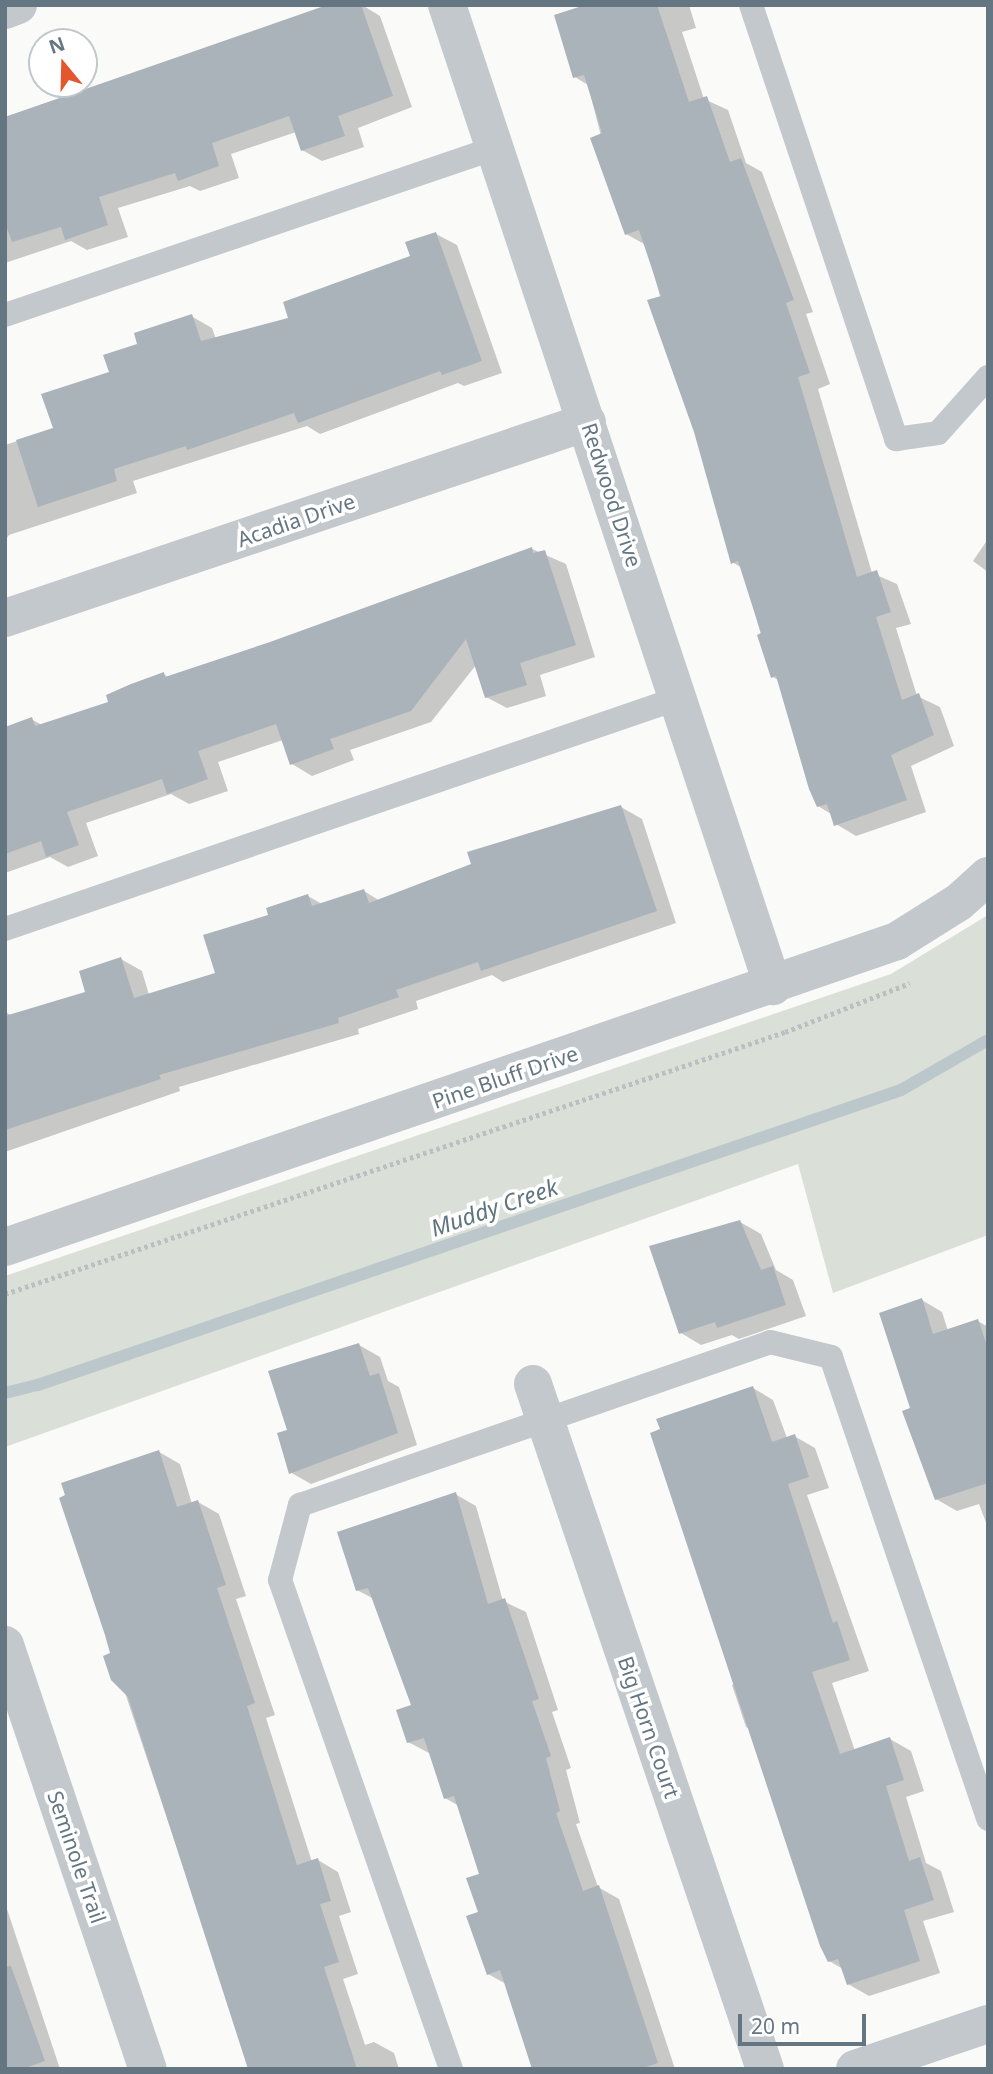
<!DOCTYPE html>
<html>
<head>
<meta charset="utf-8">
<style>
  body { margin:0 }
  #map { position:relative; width:993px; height:2074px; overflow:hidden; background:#fafaf8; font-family:"Noto Sans",sans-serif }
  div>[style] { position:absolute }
  .green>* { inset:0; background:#dadfd7 }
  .shadow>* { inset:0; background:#0003 }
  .stream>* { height:12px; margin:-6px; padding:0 6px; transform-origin:6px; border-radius:6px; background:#bbc7cb }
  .building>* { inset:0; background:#aab3b9 }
  .path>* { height:4.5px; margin-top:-2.25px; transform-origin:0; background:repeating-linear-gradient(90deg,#bbbfc2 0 3.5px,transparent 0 7px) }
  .service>* { height:24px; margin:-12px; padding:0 12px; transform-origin:12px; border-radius:12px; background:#c3c8cc }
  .minor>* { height:38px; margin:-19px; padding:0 19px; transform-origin:19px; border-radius:19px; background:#c3c8cc }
  .tertiary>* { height:38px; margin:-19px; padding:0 19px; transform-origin:19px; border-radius:19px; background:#c3c8cc }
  span { translate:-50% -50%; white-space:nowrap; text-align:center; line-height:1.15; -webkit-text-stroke:7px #fff; paint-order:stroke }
  .street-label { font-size:21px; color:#657683 }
  .water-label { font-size:23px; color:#60757c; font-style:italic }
  .frame { position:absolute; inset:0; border:7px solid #657683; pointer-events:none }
  .north { position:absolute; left:28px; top:28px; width:70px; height:70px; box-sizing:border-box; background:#fff; border:2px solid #c1c8cd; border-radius:50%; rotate:341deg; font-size:19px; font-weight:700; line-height:28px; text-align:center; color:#657683 }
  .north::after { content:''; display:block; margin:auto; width:24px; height:32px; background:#e4572e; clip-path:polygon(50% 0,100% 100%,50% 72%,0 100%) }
  .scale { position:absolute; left:738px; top:2014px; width:128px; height:32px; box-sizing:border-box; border:4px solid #657683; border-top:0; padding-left:9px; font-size:21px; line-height:24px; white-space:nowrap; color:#657683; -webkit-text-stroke:5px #fff; paint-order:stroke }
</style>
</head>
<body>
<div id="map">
  <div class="green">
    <div style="clip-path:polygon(988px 915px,988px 1235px,833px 1293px,798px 1164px,5px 1447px,5px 1276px,891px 974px)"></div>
  </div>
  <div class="shadow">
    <div style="clip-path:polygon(332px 5px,362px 5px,380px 16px,412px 107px,358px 128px,364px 147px,322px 161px,302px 150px,296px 132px,231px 154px,239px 178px,200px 191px,190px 186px,118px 208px,128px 237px,87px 250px,71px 241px,5px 263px,5px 117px)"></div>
    <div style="clip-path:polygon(579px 5px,689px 5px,696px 28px,682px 32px,704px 99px,728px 110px,746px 163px,762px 172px,813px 312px,806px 314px,830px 384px,818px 389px,872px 573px,897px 584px,911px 624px,896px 628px,917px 696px,940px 707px,954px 746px,911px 766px,926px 812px,856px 836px,836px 824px,831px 814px,818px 806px,778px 680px,773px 677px,742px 568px,732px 562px,646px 245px,626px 234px,588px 85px,575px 77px)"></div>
    <div style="clip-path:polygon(436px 234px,457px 245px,502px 373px,464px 386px,458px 383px,320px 434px,307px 426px,133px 481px,137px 493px,9px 535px,5px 541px,5px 445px,55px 429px,139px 345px,191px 316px,212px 328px,216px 339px,291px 319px,412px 257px)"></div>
    <div style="clip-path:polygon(988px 539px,988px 572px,973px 561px)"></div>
    <div style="clip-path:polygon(532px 549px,566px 564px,595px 657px,540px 675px,546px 696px,507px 708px,486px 697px,476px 665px,431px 722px,350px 750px,354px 760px,312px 776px,292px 764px,283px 740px,218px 762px,228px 791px,189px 804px,171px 794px,86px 823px,98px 856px,68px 867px,50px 857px,5px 873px,5px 728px,31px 719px,42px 725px,110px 703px,164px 674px,169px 678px,271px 643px)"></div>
    <div style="clip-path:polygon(621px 807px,642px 819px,676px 923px,503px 982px,492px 975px,416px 1001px,418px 1009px,358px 1029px,359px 1034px,179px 1087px,180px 1091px,5px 1152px,5px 1012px,11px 1015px,88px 993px,121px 959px,142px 971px,149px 995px,217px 974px,270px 916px,308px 896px,322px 904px,364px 891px,380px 901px)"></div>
    <div style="clip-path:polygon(740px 1222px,761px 1234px,776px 1270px,793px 1280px,806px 1316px,739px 1339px,732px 1335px,701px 1345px,681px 1333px)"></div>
    <div style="clip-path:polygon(922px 1300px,942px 1312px,948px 1331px,978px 1321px,988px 1327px,988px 1528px,979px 1504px,957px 1511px,936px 1499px,912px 1409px)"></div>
    <div style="clip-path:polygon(359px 1345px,380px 1357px,388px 1381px,399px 1387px,417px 1445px,311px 1484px,290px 1472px)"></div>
    <div style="clip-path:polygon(753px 1388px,773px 1400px,787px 1438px,794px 1436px,815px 1448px,829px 1488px,807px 1495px,869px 1671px,832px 1683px,855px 1751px,890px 1739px,911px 1751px,924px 1791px,906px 1797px,926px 1863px,941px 1871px,954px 1912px,923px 1921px,940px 1973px,869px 1996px,848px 1984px,843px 1969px,829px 1961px,754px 1731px,746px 1727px,732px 1685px,736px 1683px)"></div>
    <div style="clip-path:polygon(159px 1452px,180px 1464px,192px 1504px,198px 1502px,219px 1514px,246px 1596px,236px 1599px,275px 1715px,266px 1718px,312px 1862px,318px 1860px,338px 1872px,351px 1912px,339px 1916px,358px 1974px,343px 1979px,365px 2045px,374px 2042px,394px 2053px,399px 2069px,251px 2069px,112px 1654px)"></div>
    <div style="clip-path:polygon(455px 1494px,476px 1506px,503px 1601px,526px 1612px,558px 1710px,552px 1712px,571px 1768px,566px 1770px,580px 1823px,576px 1824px,598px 1887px,619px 1899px,675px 2069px,533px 2069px,506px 1984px,488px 1974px,482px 1875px,459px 1806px,445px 1798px,431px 1754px,408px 1742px,413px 1706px,374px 1599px,357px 1590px)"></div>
    <div style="clip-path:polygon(7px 1909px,60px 2069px,5px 2069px)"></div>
  </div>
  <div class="stream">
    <div style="left:5px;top:1393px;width:34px;rotate:-14deg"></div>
    <div style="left:38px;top:1385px;width:912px;rotate:-18.87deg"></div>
    <div style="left:901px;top:1090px;width:100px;rotate:-29.9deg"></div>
  </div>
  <div class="building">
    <div style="clip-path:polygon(327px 5px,361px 5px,393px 96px,338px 116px,345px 136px,301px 151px,289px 116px,212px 143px,219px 166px,178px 181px,175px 173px,99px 197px,108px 225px,65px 240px,61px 227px,12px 242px,5px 223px,5px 117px)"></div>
    <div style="clip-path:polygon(585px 5px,657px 5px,689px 102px,707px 96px,730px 162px,741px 158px,794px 300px,786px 303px,810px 373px,798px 377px,857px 577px,877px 570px,891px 612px,876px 617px,902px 700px,919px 693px,934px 735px,891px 755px,907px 800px,834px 826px,827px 804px,817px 807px,809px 789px,776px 676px,771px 678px,757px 635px,761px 633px,738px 561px,731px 564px,694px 432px,647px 300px,661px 296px,639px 230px,625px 235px,590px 138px,602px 133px,584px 75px,573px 78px,554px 15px)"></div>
    <div style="clip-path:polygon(436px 232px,482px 361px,442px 375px,440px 371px,298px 423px,294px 413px,187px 450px,186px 446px,114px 469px,117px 481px,38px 507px,16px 440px,53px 428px,41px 394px,109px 372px,103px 355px,137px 344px,134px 333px,192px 314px,201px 341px,288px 318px,283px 302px,410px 256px,405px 242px)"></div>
    <div style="clip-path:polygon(532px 547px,533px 553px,545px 550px,576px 645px,520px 663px,527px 685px,485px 698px,466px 639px,411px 711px,330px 739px,334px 749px,290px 765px,276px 724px,198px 751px,208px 779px,167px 794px,162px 779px,67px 812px,79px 845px,46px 857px,41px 841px,5px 854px,5px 727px,32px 717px,35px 726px,108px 702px,106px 695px,131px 684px,164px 672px,165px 677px,270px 642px)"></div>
    <div style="clip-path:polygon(621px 805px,657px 911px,481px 971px,478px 962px,396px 990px,399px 997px,338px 1018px,339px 1023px,159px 1075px,161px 1079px,5px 1130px,5px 1016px,85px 992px,79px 971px,121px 957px,134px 998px,215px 973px,203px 935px,268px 915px,266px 908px,308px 894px,312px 906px,364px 889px,369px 903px,471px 864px,467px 852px)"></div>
    <div style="clip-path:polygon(740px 1220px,761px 1270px,773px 1266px,786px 1305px,717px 1328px,715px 1322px,679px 1334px,649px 1246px)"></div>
    <div style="clip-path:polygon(922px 1298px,933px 1334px,978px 1319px,988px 1349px,988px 1483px,935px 1500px,902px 1411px,910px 1408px,879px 1313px)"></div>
    <div style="clip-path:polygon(359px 1343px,370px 1376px,379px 1373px,398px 1433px,289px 1474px,277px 1433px,287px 1430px,268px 1371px)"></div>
    <div style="clip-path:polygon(753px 1386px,772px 1442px,795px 1434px,809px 1477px,788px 1484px,833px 1623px,837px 1621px,850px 1660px,812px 1672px,840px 1754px,890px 1737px,904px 1780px,886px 1786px,909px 1861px,920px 1857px,934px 1900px,904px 1910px,920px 1961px,847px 1985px,838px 1959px,828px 1962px,820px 1946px,650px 1433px,660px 1429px,656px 1419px)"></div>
    <div style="clip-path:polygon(159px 1450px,177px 1507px,198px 1500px,226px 1585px,217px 1588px,255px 1703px,247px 1706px,297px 1865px,318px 1858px,331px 1901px,320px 1904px,339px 1962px,324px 1967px,357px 2069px,248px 2069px,128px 1697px,111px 1680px,103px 1656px,110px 1653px,105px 1635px,59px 1498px,65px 1495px,61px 1483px)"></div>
    <div style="clip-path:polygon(456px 1492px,488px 1604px,505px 1598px,539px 1699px,532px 1701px,551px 1756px,546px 1758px,560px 1811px,556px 1813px,583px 1891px,599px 1885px,658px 2063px,640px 2069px,532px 2069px,500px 1970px,487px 1975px,466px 1916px,478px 1912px,466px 1878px,479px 1874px,454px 1796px,444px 1799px,424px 1738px,407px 1743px,396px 1710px,411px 1705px,368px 1588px,356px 1591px,337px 1532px)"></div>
    <div style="clip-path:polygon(11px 1966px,45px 2061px,22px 2069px,5px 2069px,5px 1967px)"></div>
  </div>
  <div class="path">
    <div style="left:5px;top:1294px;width:823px;rotate:-18.57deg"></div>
    <div style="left:785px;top:1032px;width:134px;rotate:-21.4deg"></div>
  </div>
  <div class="service">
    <div style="left:751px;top:5px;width:458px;rotate:71.5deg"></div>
    <div style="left:896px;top:439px;width:42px;rotate:-8.1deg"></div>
    <div style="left:938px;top:433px;width:75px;rotate:-48.2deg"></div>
    <div style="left:5px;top:315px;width:518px;rotate:-18.82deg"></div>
    <div style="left:5px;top:929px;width:712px;rotate:-18.92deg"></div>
    <div style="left:451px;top:2069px;width:518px;rotate:-109.27deg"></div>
    <div style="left:280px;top:1580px;width:78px;rotate:-75.1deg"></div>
    <div style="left:300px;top:1505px;width:497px;rotate:-19.1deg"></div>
    <div style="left:770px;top:1342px;width:63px;rotate:13.8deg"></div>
    <div style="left:831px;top:1357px;width:488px;rotate:71.2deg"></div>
  </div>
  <div class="minor">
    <div style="left:447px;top:5px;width:1034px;rotate:71.62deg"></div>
    <div style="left:5px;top:10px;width:14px;rotate:-21deg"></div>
    <div style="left:5px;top:618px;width:614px;rotate:-18.61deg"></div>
    <div style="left:533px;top:1384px;width:723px;rotate:71.29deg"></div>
    <div style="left:5px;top:1645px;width:447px;rotate:71.4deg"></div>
    <div style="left:855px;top:2069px;width:140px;rotate:-18.7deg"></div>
  </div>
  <div class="tertiary">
    <div style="left:5px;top:1247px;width:943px;rotate:-18.93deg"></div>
    <div style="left:897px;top:941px;width:73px;rotate:-32.2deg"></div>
    <div style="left:959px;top:902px;width:39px;rotate:-42deg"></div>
  </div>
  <div class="street-label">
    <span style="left:612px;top:495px;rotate:72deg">Redwood Drive</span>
    <span style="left:296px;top:520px;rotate:-19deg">Acadia Drive</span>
    <span style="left:505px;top:1077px;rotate:-19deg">Pine Bluff Drive</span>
    <span style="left:649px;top:1727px;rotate:71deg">Big Horn Court</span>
    <span style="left:77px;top:1857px;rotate:71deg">Seminole Trail</span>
  </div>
  <div class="water-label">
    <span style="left:494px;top:1207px;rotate:-19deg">Muddy Creek</span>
  </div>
  <div class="frame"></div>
  <div class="north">N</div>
  <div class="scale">20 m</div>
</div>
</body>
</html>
